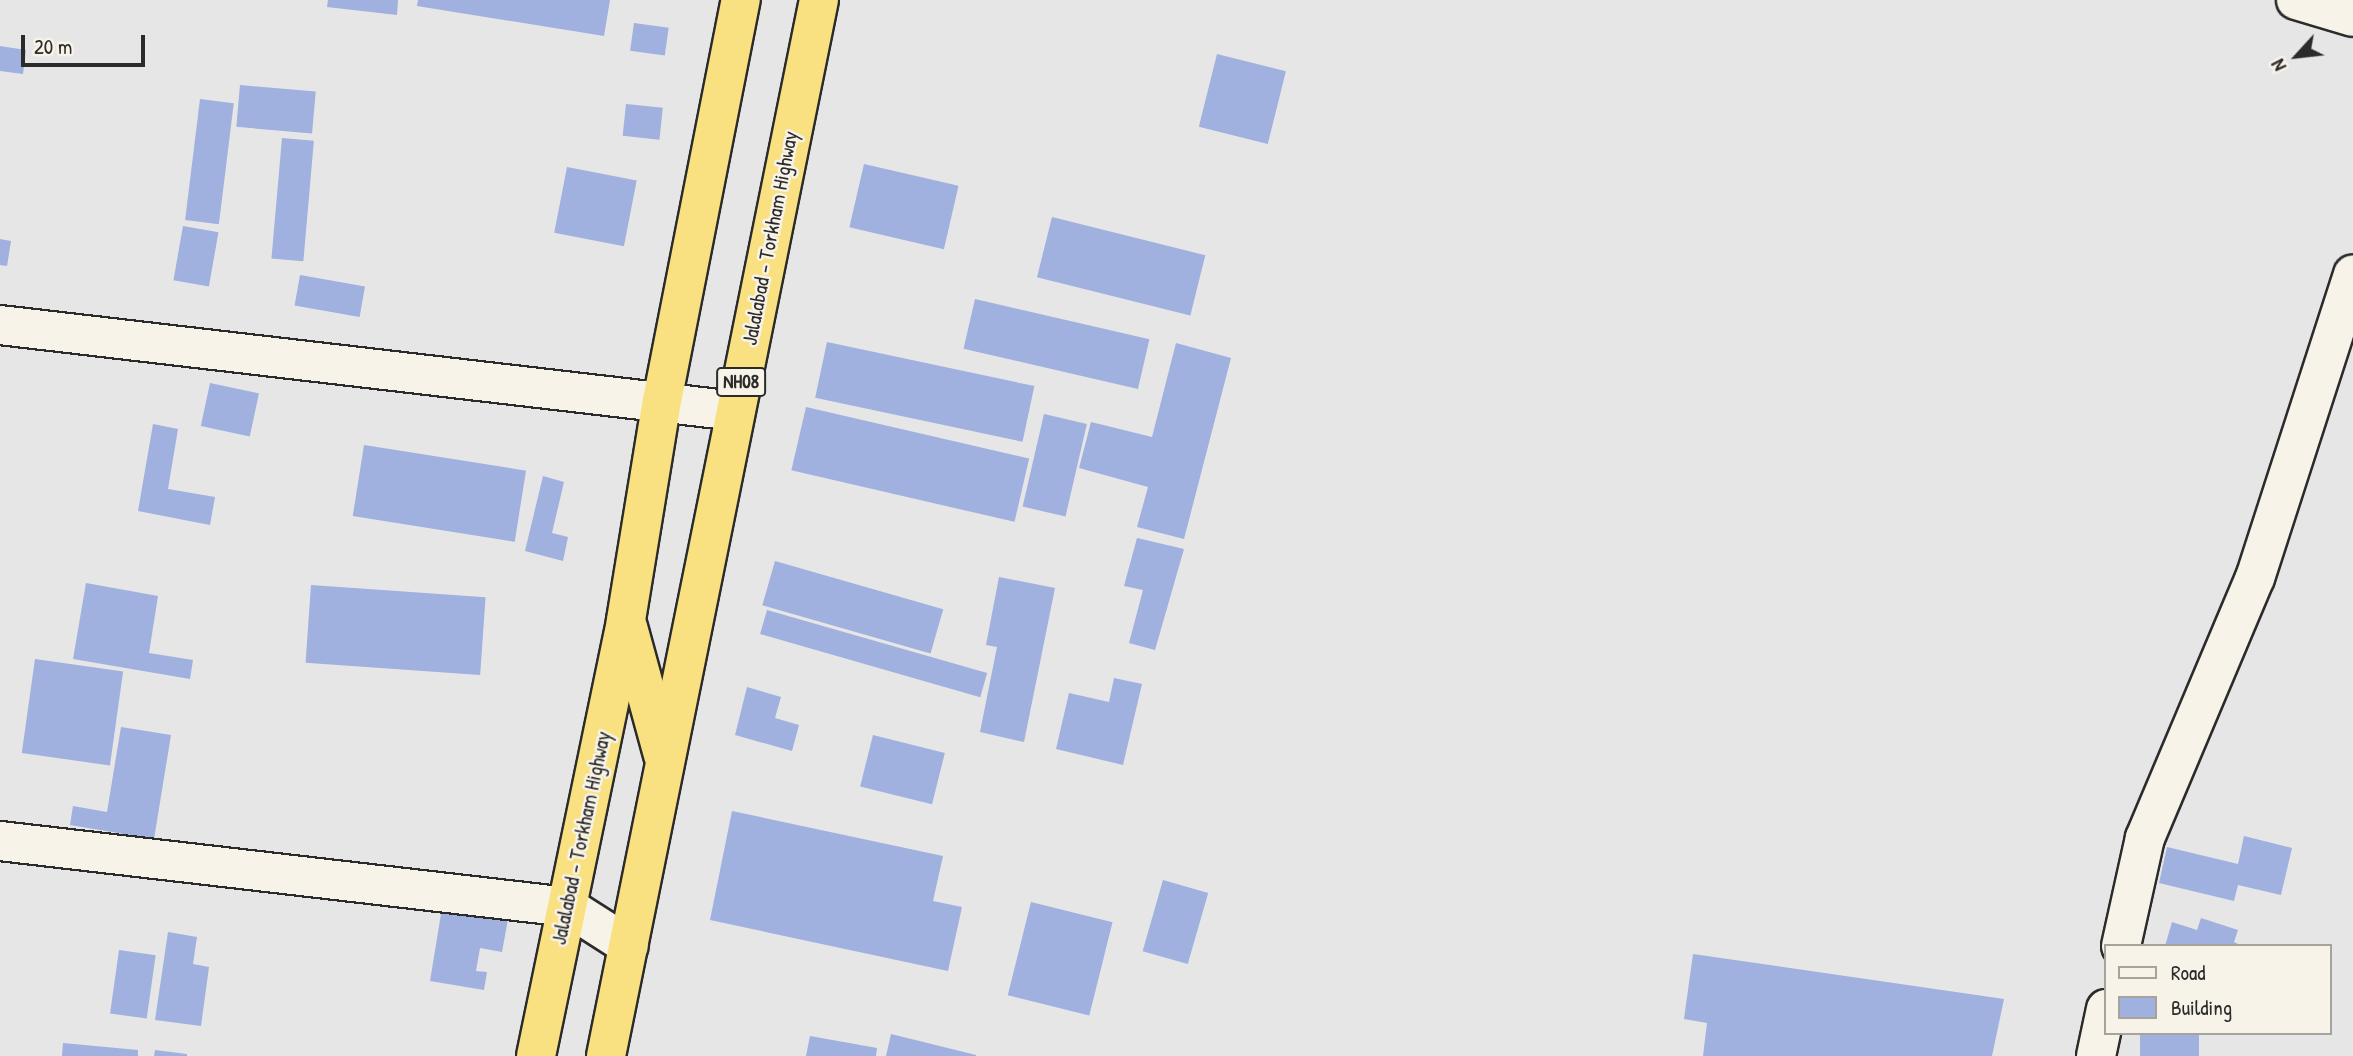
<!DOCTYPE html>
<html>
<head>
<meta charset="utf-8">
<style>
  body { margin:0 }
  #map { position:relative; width:2353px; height:1056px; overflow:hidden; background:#e6e6e6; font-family:"Patrick Hand",sans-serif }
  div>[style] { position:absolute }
  .building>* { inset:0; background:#a0b0df; transform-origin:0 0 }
  .roads { filter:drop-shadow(2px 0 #2b2b2b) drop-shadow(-2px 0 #2b2b2b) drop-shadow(0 2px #2b2b2b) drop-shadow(0 -2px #2b2b2b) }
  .minor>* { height:38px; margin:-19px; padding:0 19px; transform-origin:19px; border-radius:19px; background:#f7f3e8 }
  .highway>* { height:38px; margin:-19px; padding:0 19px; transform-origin:19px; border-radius:19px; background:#f9e181 }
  span { translate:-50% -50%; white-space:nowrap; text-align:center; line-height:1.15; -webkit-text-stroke:5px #f7f3e8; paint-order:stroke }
  .shield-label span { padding:2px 5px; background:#f7f3e8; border:2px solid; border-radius:5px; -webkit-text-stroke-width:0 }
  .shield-label { font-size:19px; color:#2b2b2b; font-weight:700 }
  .street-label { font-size:21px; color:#2b2b2b }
  .legend { position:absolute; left:2104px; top:944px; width:228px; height:91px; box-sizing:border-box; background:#f7f3e8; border:2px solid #a5a39c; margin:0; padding:9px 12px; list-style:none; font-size:21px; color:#2b2b2b }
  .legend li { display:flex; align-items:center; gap:14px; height:35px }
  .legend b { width:35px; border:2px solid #a5a39c }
  .north { position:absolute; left:2262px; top:21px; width:70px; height:70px; -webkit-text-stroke:5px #f7f3e8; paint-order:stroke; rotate:243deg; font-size:19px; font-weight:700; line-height:28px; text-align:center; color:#2b2b2b }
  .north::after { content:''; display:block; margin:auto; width:24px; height:32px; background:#2b2b2b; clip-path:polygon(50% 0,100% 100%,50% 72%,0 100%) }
  .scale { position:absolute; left:21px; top:35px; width:124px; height:32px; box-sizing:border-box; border:4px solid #2b2b2b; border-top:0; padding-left:9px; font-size:21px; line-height:24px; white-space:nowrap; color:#2b2b2b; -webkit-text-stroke:5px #f7f3e8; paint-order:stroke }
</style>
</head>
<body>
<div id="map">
  <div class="building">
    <div style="clip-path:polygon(328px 0,398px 0,397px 15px,327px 7px)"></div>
    <div style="clip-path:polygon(418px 0,610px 0,604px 36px,417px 6px)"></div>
    <div style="left:634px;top:23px;width:35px;height:28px;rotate:8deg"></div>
    <div style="clip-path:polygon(0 46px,26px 50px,23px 74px,0 71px)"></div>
    <div style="left:1217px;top:54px;width:71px;height:75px;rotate:14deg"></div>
    <div style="left:240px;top:85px;width:76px;height:42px;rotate:5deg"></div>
    <div style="left:200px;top:99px;width:34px;height:122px;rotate:7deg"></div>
    <div style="left:626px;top:104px;width:37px;height:32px;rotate:6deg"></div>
    <div style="left:282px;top:138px;width:32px;height:121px;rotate:5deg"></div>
    <div style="left:864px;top:164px;width:97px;height:65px;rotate:13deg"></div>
    <div style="left:567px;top:167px;width:71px;height:67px;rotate:11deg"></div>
    <div style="left:1052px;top:217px;width:158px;height:62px;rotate:14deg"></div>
    <div style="left:183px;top:226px;width:36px;height:55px;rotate:10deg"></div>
    <div style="clip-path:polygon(0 239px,11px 241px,7px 266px,0 265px)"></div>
    <div style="left:300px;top:275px;width:66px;height:31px;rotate:10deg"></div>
    <div style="left:975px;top:299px;width:179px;height:51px;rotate:13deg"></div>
    <div style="left:827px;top:342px;width:212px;height:57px;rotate:12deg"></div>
    <div style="clip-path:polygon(1176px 343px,1231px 358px,1184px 539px,1137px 527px,1148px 487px,1079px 468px,1091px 422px,1152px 437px)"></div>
    <div style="left:210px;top:383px;width:50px;height:44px;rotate:12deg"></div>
    <div style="left:806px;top:407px;width:229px;height:65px;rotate:13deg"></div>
    <div style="left:1044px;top:414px;width:44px;height:95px;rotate:13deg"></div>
    <div style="clip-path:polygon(153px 424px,178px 429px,168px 489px,215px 497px,210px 525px,138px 511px)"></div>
    <div style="left:364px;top:445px;width:164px;height:72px;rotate:9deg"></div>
    <div style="clip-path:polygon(543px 476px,564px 482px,552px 533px,568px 537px,563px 561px,525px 551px)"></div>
    <div style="clip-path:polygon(1137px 538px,1184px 549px,1155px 650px,1129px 643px,1143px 590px,1124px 586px)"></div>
    <div style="left:775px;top:561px;width:175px;height:46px;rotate:16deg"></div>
    <div style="clip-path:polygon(999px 577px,1055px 588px,1024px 742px,980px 732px,997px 647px,986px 645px)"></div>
    <div style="clip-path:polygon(86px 583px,158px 596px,149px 653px,193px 660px,190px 679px,73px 659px)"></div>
    <div style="left:311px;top:585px;width:175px;height:78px;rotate:4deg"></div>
    <div style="left:767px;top:610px;width:229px;height:25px;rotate:16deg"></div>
    <div style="left:35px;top:659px;width:89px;height:95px;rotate:8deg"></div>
    <div style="clip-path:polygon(1114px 678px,1142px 684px,1123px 765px,1056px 749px,1069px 693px,1109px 702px)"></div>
    <div style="clip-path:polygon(747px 687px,781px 697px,775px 718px,799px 725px,792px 751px,735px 735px)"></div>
    <div style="clip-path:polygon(121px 727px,171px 735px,154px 839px,70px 825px,73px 806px,107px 812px)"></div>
    <div style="left:873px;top:735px;width:74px;height:53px;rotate:14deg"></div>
    <div style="clip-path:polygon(732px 811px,943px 856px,933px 901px,962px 907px,948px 971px,710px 920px)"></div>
    <div style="clip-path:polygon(2244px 836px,2292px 848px,2281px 895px,2238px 885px,2234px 901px,2159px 883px,2167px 847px,2238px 864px)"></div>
    <div style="left:1163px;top:880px;width:47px;height:74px;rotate:16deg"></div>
    <div style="left:1031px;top:902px;width:84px;height:96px;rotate:14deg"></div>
    <div style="clip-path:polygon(442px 908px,508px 919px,502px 952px,480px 948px,476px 971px,487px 972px,484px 990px,430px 981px)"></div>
    <div style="clip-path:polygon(2201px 918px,2238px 930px,2234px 942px,2242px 946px,2165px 946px,2172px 922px,2197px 930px)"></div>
    <div style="clip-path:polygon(168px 932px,197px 937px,193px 964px,209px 967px,201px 1026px,155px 1020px)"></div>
    <div style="left:119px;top:950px;width:37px;height:64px;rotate:8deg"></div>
    <div style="clip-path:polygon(1693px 954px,2004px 999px,1992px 1056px,1703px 1056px,1707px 1023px,1684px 1019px)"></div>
    <div style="left:2140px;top:1033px;width:59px;height:23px"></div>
    <div style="clip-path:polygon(891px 1034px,976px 1055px,976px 1056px,886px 1056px)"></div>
    <div style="clip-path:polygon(810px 1036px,877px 1048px,876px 1056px,806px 1056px)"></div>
    <div style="clip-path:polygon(63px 1043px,138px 1050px,138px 1056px,62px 1056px)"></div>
    <div style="clip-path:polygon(155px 1050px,187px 1054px,187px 1056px,154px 1056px)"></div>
  </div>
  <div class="roads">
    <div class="minor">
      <div style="left:2296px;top:0;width:59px;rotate:16.6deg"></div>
      <div style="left:0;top:325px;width:740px;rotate:6.67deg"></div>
      <div style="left:0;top:841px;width:572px;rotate:6.63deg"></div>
      <div style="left:568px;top:907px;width:72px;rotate:32.6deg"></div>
      <div style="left:2121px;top:946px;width:111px;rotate:-77.5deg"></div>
      <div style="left:2145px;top:838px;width:282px;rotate:-67.1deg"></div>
      <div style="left:2255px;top:578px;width:319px;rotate:-72.1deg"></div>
      <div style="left:2096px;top:1056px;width:48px;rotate:-78deg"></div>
    </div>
    <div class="highway">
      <div style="left:628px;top:627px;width:133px;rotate:74.7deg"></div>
      <div style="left:536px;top:1056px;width:445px;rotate:-78.3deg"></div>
      <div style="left:626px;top:620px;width:222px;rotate:-80.7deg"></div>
      <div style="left:662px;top:401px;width:409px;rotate:-78.9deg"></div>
      <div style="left:606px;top:1056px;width:1077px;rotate:-78.6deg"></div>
    </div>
  </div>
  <div class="shield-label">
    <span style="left:741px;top:382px">NH08</span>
  </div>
  <div class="street-label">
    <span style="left:770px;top:238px;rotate:-79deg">Jalalabad - Torkham Highway</span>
    <span style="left:581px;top:838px;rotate:-78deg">Jalalabad - Torkham Highway</span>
  </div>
  <ul class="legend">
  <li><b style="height:9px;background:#f7f3e8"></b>Road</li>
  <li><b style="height:19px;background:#a0b0df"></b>Building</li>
  </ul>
  <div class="north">N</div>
  <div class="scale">20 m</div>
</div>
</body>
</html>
